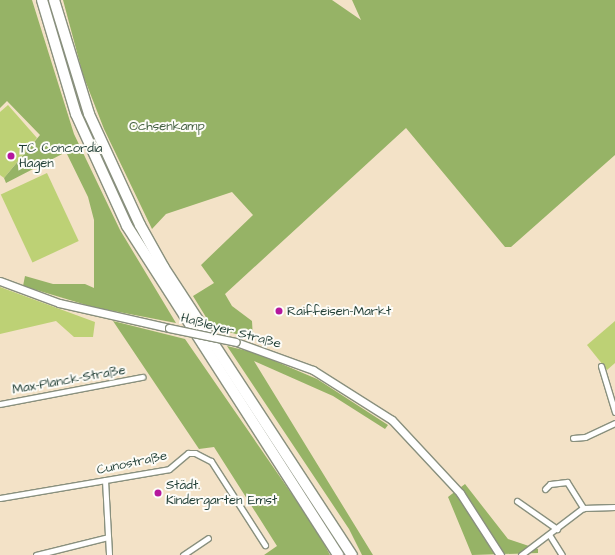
<!DOCTYPE html>
<html>
<head>
<meta charset="utf-8">
<style>
  body { margin:0 }
  #map { position:relative; width:615px; height:555px; overflow:hidden; background:#f3e2c7; font-family:"Architects Daughter",sans-serif }
  div>[style] { position:absolute }
  .green>* { inset:0; background:#bdd175; transform-origin:0 0 }
  .forest>* { inset:0; background:#96b366 }
  .roads { filter:drop-shadow(1px 0 #89907e) drop-shadow(-1px 0 #89907e) drop-shadow(0 1px #89907e) drop-shadow(0 -1px #89907e) }
  .minor>* { height:5px; margin:-2.5px; padding:0 2.5px; transform-origin:2.5px; border-radius:2.5px; background:#fff }
  .secondary>* { height:7px; margin:-3.5px; padding:0 3.5px; transform-origin:3.5px; border-radius:3.5px; background:#fff }
  .motorway>* { height:10px; margin:-5px; padding:0 5px; transform-origin:5px; border-radius:5px; background:#fff }
  .bridges { filter:drop-shadow(1px 0 #89907e) drop-shadow(-1px 0 #89907e) drop-shadow(0 1px #89907e) drop-shadow(0 -1px #89907e) }
  .secondary-bridge>* { height:7px; margin:-3.5px; padding:0 3.5px; transform-origin:3.5px; border-radius:3.5px; background:#fff }
  .dots>* { width:11px; height:11px; translate:-50% -50%; box-sizing:border-box; border:2px solid #fdfcf7; border-radius:50% }
  span { translate:-50% -50%; white-space:nowrap; text-align:center; line-height:1.15; -webkit-text-stroke:4px #fdfcf7; paint-order:stroke }
  .park-label { font-size:13px; color:#466244 }
  .poi-label { font-size:13px; color:#1f3d34 }
  .left { translate:0 -50%; text-align:left }
  .street-label { font-size:13px; color:#1f3d34 }
</style>
</head>
<body>
<div id="map">
  <div class="green">
    <div style="clip-path:polygon(8px 105px,37px 138px,4px 178px,0 175px,0 112px)"></div>
    <div style="left:47px;top:173px;width:75px;height:51px;rotate:65deg"></div>
    <div style="clip-path:polygon(0 287px,95px 322px,93px 337px,74px 337px,56px 321px,0 334px)"></div>
    <div style="clip-path:polygon(615px 321px,615px 363px,607px 370px,587px 345px)"></div>
  </div>
  <div class="forest">
    <div style="clip-path:polygon(0 0,32px 0,74px 134px,120px 230px,176px 323px,93px 307px,23px 286px,25px 276px,53px 284px,85px 284px,94px 288px,94px 220px,88px 197px,66px 152px,6px 183px,4px 178px,40px 135px,7px 101px,0 108px)"></div>
    <div style="clip-path:polygon(63px 0,332px 0,361px 20px,352px 0,615px 0,615px 155px,511px 247px,505px 247px,406px 128px,225px 294px,232px 306px,252px 321px,253px 339px,212px 327px,193px 296px,214px 283px,201px 265px,253px 215px,232px 192px,166px 214px,152px 229px,104px 129px,83px 75px)"></div>
    <div style="clip-path:polygon(113px 321px,185px 339px,318px 532px,330px 555px,264px 555px,277px 546px,214px 447px,199px 449px)"></div>
    <div style="clip-path:polygon(227px 346px,256px 353px,317px 379px,388px 425px,385px 429px,333px 396px,254px 361px,373px 555px,362px 555px,349px 529px)"></div>
    <div style="clip-path:polygon(465px 484px,508px 539px,538px 549px,538px 553px,472px 555px,448px 497px)"></div>
  </div>
  <div class="roads">
    <div class="minor">
      <div style="left:601px;top:366px;width:48px;rotate:73.1deg"></div>
      <div style="left:0;top:404px;width:145px;rotate:-10.8deg"></div>
      <div style="left:573px;top:438px;width:12px;rotate:-5deg"></div>
      <div style="left:585px;top:437px;width:33px;rotate:-25deg"></div>
      <div style="left:105px;top:480px;width:75px;rotate:86.9deg"></div>
      <div style="left:545px;top:489px;width:7px;rotate:-45deg"></div>
      <div style="left:550px;top:484px;width:17px;rotate:-7deg"></div>
      <div style="left:567px;top:482px;width:31px;rotate:58deg"></div>
      <div style="left:0;top:498px;width:171px;rotate:-9.7deg"></div>
      <div style="left:169px;top:469px;width:25px;rotate:-40deg"></div>
      <div style="left:188px;top:453px;width:7px"></div>
      <div style="left:195px;top:453px;width:18px;rotate:27deg"></div>
      <div style="left:211px;top:461px;width:100px;rotate:57.3deg"></div>
      <div style="left:517px;top:501px;width:49px;rotate:35deg"></div>
      <div style="left:550px;top:536px;width:22px;rotate:58deg"></div>
      <div style="left:36px;top:555px;width:74px;rotate:-14deg"></div>
      <div style="left:183px;top:555px;width:30px;rotate:-34deg"></div>
      <div style="left:521px;top:555px;width:78px;rotate:-37.2deg"></div>
      <div style="left:583px;top:508px;width:32px;rotate:-2deg"></div>
    </div>
    <div class="secondary">
      <div style="left:0;top:281px;width:63px;rotate:20.4deg"></div>
      <div style="left:59px;top:303px;width:113px;rotate:12.8deg"></div>
      <div style="left:236px;top:342px;width:82px;rotate:20deg"></div>
      <div style="left:313px;top:370px;width:93px;rotate:32.3deg"></div>
      <div style="left:392px;top:420px;width:100px;rotate:47deg"></div>
      <div style="left:460px;top:493px;width:74px;rotate:57.2deg"></div>
    </div>
    <div class="motorway">
      <div style="left:42px;top:0;width:119px;rotate:73.4deg"></div>
      <div style="left:76px;top:114px;width:123px;rotate:65.5deg"></div>
      <div style="left:127px;top:226px;width:391px;rotate:57.3deg"></div>
      <div style="left:54px;top:0;width:119px;rotate:72.9deg"></div>
      <div style="left:89px;top:114px;width:122px;rotate:65.3deg"></div>
      <div style="left:140px;top:225px;width:49px;rotate:60.8deg"></div>
      <div style="left:164px;top:268px;width:343px;rotate:56.8deg"></div>
    </div>
  </div>
  <div class="bridges">
    <div class="secondary-bridge">
      <div style="left:169px;top:328px;width:68px;rotate:11.8deg"></div>
    </div>
  </div>
  <div class="dots">
    <div style="left:11px;top:156px;background:#b5179e"></div>
    <div style="left:279px;top:311px;background:#b5179e"></div>
    <div style="left:158px;top:493px;background:#b5179e"></div>
  </div>
  <div class="park-label">
    <span style="left:167px;top:126px">Ochsenkamp</span>
  </div>
  <div class="poi-label">
    <span class="left" style="left:19px;top:156px">TC Concordia<br>Hagen</span>
    <span class="left" style="left:287px;top:311px">Raiffeisen-Markt</span>
    <span class="left" style="left:166px;top:493px">Städt.<br>Kindergarten Emst</span>
  </div>
  <div class="street-label">
    <span style="left:231px;top:331px;rotate:15deg">Haßleyer Straße</span>
    <span style="left:69px;top:380px;rotate:-10deg">Max-Planck-Straße</span>
    <span style="left:132px;top:463px;rotate:-12deg">Cunostraße</span>
  </div>
</div>
</body>
</html>
